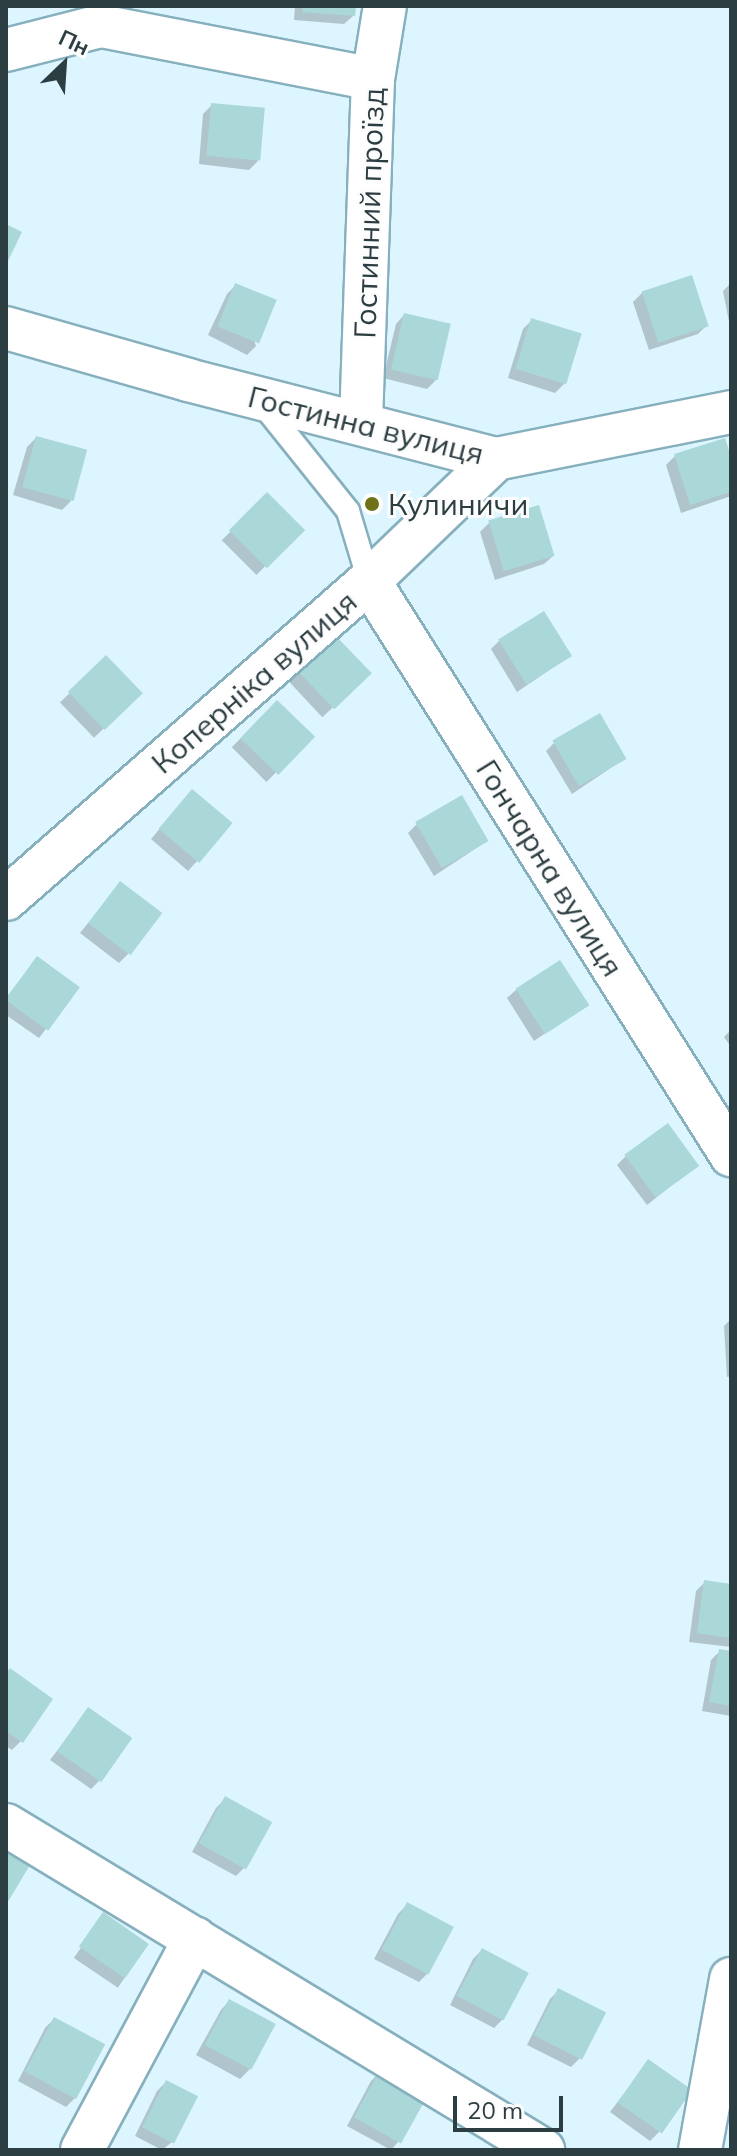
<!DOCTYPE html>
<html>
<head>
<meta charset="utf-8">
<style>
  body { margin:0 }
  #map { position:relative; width:737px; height:2156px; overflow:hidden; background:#dcf5fe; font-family:Mulish,sans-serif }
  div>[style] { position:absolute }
  .shadow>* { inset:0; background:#0003; transform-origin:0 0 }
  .building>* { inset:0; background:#aad8d9; transform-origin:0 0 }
  .roads { filter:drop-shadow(2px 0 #87b0be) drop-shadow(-2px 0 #87b0be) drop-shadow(0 2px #87b0be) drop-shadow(0 -2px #87b0be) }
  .lane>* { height:22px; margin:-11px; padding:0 11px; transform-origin:11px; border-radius:11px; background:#fff }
  .street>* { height:42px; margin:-21px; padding:0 21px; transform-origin:21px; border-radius:21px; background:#fff }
  .dots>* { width:22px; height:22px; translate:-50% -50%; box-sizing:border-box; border:4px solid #fdfdfd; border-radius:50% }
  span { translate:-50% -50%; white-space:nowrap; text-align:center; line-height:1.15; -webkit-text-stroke:6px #fdfdfd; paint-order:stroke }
  .street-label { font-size:30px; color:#2d3e43 }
  .poi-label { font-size:30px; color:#2d3e43 }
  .left { translate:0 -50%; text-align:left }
  .frame { position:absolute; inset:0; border:8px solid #2d3e43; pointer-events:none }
  .north { position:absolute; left:24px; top:24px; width:80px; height:80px; -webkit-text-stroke:6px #fdfdfd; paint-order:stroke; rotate:25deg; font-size:22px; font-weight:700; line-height:32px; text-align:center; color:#2d3e43 }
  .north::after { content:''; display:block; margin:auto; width:28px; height:36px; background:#2d3e43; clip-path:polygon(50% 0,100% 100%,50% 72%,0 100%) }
  .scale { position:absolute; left:453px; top:2096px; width:110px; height:36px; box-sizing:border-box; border:4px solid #2d3e43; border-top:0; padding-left:10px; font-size:24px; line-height:28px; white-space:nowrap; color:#2d3e43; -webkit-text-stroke:6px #fdfdfd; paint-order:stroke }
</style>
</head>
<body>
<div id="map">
  <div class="shadow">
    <div style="clip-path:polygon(295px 6px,354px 6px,353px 16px,344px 24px,294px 20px)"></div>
    <div style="clip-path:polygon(212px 105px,258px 161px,249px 170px,199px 164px,203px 114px)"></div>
    <div style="clip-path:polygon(731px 283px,731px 332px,723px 291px)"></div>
    <div style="clip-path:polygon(236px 285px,256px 346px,247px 355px,208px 335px,227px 294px)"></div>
    <div style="clip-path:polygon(642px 293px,707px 325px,698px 334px,649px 350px,633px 302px)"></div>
    <div style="clip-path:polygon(404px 315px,436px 380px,427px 389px,383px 378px,396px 324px)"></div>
    <div style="clip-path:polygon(532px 320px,564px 384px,555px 393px,508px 378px,523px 329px)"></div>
    <div style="clip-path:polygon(36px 438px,71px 501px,62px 510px,13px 495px,27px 447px)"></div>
    <div style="clip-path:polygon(675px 456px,731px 464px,731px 496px,681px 513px,666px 465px)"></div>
    <div style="left:267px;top:495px;width:49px;height:64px;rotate:45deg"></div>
    <div style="clip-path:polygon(489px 523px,553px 556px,544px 564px,495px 580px,480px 532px)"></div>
    <div style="left:335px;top:637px;width:50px;height:64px;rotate:47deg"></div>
    <div style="clip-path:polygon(500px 640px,570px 656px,517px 692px,491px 649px)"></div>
    <div style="left:106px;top:658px;width:49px;height:64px;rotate:46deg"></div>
    <div style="left:277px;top:702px;width:49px;height:64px;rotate:45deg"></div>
    <div style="clip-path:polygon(555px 742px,624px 759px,572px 794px,546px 751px)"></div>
    <div style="clip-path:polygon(184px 800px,231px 824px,188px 871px,151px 839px)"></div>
    <div style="clip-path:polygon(417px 824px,487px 841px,434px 876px,408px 833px)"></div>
    <div style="clip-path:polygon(120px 883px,128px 954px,119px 963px,80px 933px)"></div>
    <div style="clip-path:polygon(37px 958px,78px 987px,39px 1038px,6px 1015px,6px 998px)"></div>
    <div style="clip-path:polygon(516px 990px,586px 1005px,534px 1041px,507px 998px)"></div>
    <div style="clip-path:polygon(731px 1030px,731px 1047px,724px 1037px)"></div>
    <div style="clip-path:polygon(626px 1156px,697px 1165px,647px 1205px,617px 1165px)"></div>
    <div style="clip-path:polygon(731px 1319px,731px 1376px,727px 1377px,724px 1326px)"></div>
    <div style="clip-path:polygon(705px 1582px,731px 1586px,731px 1647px,689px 1642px,696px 1591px)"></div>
    <div style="clip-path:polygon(720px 1651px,731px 1653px,731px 1716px,702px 1711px,711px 1660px)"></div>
    <div style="clip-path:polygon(6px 1675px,21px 1741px,12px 1750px,6px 1746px)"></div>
    <div style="clip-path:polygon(88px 1710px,99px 1781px,91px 1789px,50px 1760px)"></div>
    <div style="clip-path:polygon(225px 1799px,270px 1822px,245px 1867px,236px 1876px,192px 1852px,216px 1808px)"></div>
    <div style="clip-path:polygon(407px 1905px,428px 1973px,419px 1982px,374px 1959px,398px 1914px)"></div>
    <div style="left:103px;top:1915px;width:53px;height:52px;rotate:34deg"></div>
    <div style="clip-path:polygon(482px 1950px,526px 1974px,503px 2019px,494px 2028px,450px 2005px,473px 1959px)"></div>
    <div style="clip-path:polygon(559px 1990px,580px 2058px,571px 2067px,527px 2045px,550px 1999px)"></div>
    <div style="clip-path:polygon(229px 2001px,274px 2025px,249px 2070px,240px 2079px,196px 2055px,221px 2010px)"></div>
    <div style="clip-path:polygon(54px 2019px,103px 2045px,75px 2098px,66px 2107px,18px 2081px,45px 2028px)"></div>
    <div style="clip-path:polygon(648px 2062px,659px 2132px,650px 2141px,610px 2112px)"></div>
    <div style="clip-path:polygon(380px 2072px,399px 2141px,391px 2150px,347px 2126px,371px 2081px)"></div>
    <div style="clip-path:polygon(166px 2082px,172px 2142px,162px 2150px,135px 2136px,157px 2091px)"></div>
  </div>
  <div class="building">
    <div style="clip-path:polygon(303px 6px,356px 6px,355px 16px,302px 12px)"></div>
    <div style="left:211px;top:103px;width:54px;height:53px;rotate:5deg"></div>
    <div style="clip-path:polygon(6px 224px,22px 232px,6px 265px)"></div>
    <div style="left:692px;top:275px;width:54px;height:53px;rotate:72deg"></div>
    <div style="left:235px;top:283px;width:45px;height:47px;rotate:22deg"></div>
    <div style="left:404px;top:313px;width:48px;height:58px;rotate:13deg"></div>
    <div style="left:531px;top:318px;width:53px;height:53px;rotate:17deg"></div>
    <div style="left:36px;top:436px;width:53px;height:53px;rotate:15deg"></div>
    <div style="clip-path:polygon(725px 438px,731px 457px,731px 492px,690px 505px,674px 454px)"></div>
    <div style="left:267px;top:492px;width:54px;height:54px;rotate:45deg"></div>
    <div style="left:539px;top:505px;width:53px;height:53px;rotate:73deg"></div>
    <div style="left:544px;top:611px;width:53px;height:54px;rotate:58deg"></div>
    <div style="left:335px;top:635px;width:53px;height:52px;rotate:46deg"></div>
    <div style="left:106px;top:655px;width:53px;height:53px;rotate:46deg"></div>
    <div style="left:277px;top:700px;width:53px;height:53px;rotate:44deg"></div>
    <div style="left:600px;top:713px;width:53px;height:55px;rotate:60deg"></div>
    <div style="left:192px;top:789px;width:53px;height:52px;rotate:40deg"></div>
    <div style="left:462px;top:795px;width:53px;height:54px;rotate:60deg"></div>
    <div style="left:120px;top:881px;width:53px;height:53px;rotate:37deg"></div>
    <div style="left:37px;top:956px;width:53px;height:54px;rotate:36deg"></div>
    <div style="left:560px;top:960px;width:54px;height:53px;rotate:57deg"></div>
    <div style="left:668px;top:1123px;width:53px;height:54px;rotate:54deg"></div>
    <div style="clip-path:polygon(704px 1580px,731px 1584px,731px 1638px,697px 1633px)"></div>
    <div style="clip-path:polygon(719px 1649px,731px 1651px,731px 1706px,709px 1702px)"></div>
    <div style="clip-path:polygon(10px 1668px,53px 1699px,23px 1743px,6px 1731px,6px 1673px)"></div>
    <div style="left:88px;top:1707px;width:54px;height:54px;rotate:35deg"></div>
    <div style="left:225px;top:1796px;width:54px;height:54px;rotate:29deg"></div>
    <div style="clip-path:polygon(6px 1851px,30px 1865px,6px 1905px)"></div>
    <div style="left:407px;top:1902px;width:53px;height:54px;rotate:28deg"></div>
    <div style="left:103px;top:1912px;width:56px;height:42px;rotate:35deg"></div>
    <div style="left:482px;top:1948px;width:53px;height:54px;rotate:28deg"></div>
    <div style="left:558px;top:1988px;width:54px;height:53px;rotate:27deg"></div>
    <div style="left:229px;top:1999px;width:53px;height:52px;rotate:28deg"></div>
    <div style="left:54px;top:2017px;width:58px;height:62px;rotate:28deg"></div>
    <div style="left:648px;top:2059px;width:54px;height:53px;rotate:35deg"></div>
    <div style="left:380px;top:2070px;width:54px;height:54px;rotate:29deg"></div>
    <div style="left:166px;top:2080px;width:36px;height:53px;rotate:27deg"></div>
  </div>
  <div class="roads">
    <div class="lane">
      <div style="left:260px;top:401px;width:141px;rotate:51.3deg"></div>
      <div style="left:348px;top:511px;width:73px;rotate:73.3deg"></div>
    </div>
    <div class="street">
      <div style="left:6px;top:50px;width:98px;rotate:-14.2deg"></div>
      <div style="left:101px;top:26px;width:277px;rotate:11deg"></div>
      <div style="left:6px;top:328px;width:189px;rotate:15.9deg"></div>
      <div style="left:188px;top:380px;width:318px;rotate:14.4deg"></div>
      <div style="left:496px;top:459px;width:240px;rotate:-11.3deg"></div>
      <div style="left:361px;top:422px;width:343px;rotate:-88deg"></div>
      <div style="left:373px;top:79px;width:74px;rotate:-80.7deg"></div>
      <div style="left:369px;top:581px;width:679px;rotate:57.76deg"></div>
      <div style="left:6px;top:899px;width:483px;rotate:-41.2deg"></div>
      <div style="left:369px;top:581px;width:176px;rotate:-43.8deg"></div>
      <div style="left:6px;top:1825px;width:628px;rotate:31.18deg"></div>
      <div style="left:82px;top:2150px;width:240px;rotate:-61.9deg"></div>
      <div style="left:700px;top:2150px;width:174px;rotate:-79.7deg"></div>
    </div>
  </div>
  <div class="dots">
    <div style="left:372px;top:504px;background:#6e7117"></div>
  </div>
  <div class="street-label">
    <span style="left:369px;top:213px;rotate:-88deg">Гостинний проїзд</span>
    <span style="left:366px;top:425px;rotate:14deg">Гостинна вулиця</span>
    <span style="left:254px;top:682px;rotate:-41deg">Коперніка вулиця</span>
    <span style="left:550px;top:868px;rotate:58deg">Гончарна вулиця</span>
  </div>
  <div class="poi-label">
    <span class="left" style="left:388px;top:504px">Кулиничи</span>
  </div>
  <div class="frame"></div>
  <div class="north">Пн</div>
  <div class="scale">20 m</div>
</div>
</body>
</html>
